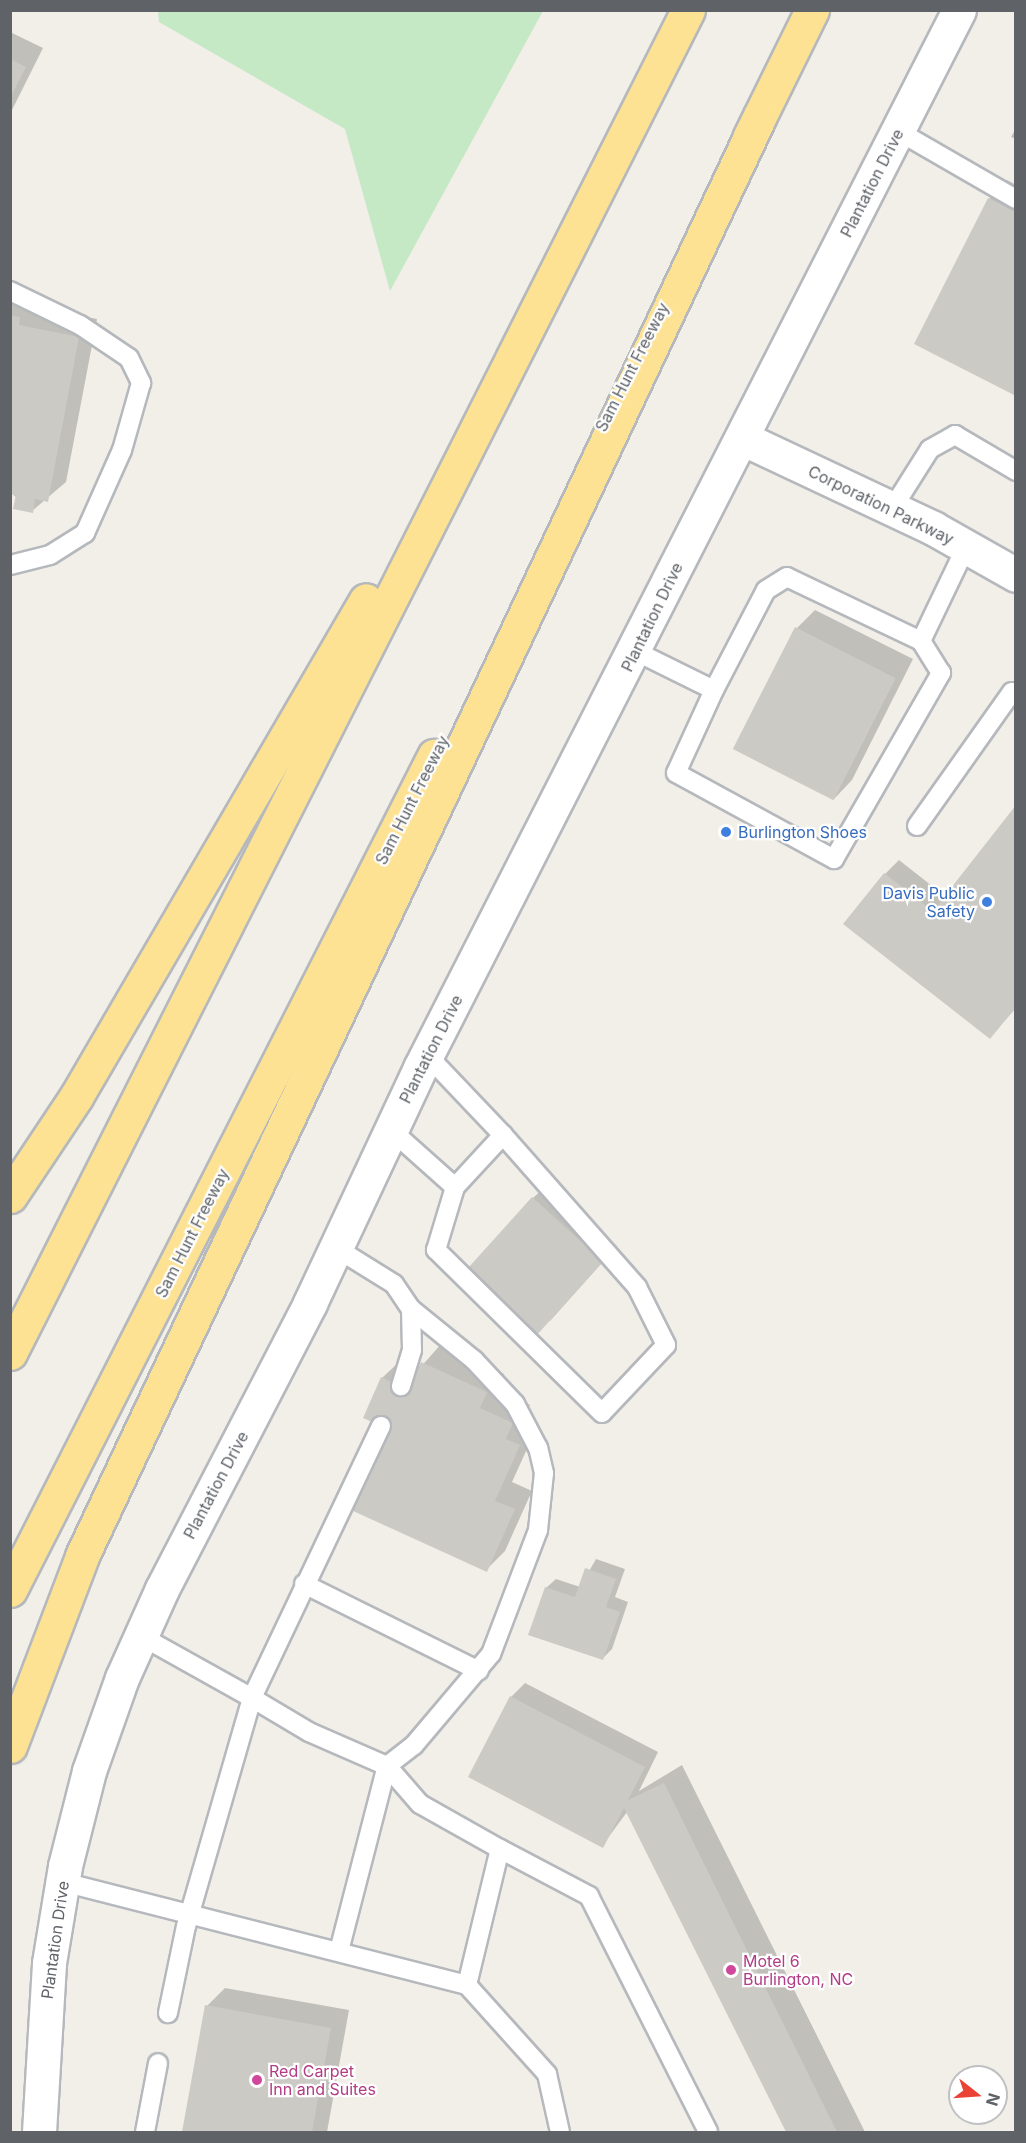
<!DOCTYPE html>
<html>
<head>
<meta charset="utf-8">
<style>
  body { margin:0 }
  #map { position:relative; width:1026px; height:2143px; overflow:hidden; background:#f1efe8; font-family:Inter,sans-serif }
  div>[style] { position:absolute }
  .green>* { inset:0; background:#c5e8c5 }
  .shadow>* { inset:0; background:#0003 }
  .building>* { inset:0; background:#cccac5; transform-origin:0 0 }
  .roads { filter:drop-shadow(2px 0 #b5b8bc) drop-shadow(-2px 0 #b5b8bc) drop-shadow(0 2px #b5b8bc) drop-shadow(0 -2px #b5b8bc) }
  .service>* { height:18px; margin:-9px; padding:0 9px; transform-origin:9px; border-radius:9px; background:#fff }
  .minor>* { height:33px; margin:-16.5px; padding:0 16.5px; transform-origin:16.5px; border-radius:16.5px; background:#fff }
  .tertiary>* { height:33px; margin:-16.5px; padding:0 16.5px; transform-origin:16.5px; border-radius:16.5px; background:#fff }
  .motorway>* { height:33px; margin:-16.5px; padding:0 16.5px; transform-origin:16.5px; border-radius:16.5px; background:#fde293 }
  .dots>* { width:16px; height:16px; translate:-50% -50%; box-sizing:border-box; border:3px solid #fff; border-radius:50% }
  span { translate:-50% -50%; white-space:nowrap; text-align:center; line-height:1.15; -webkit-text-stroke:4.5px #fff; paint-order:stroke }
  .street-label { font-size:16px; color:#5f6368 }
  .shop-label { font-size:16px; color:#366cbe }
  .left { translate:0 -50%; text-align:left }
  .right { translate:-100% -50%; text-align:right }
  .hotel-label { font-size:16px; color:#b23c85 }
  .frame { position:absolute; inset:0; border:12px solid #5f6368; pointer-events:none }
  .north { position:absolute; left:948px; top:2065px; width:60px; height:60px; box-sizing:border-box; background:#fff; border:2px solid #bfc1c3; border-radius:50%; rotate:107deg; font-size:16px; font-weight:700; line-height:24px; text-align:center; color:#5f6368 }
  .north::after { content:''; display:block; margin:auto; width:21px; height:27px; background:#ea4335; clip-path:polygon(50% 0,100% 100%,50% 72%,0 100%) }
</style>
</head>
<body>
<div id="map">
  <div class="green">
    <div style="clip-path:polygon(158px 11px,158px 10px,543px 11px,390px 291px,345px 129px,159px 22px)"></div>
  </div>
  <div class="shadow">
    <div style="clip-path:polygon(10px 32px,43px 48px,10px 114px)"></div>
    <div style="clip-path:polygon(1016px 128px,1016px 139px,1011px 137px)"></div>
    <div style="clip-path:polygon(1007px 180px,1016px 185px,1016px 394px,989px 199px)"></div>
    <div style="clip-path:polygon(10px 294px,37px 307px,97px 319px,66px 482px,32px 511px,10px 492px)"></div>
    <div style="clip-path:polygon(815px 610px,913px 659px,852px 780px,834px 799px,797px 628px)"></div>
    <div style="clip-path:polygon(1016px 807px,1016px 1008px,990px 1037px,885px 874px,899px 860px,946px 897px)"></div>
    <div style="clip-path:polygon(548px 1184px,617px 1246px,550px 1321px,533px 1198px)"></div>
    <div style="clip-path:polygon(441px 1344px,504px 1374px,497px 1389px,530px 1405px,523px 1420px,537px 1427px,512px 1482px,532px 1491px,505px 1551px,486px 1570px,390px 1428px,382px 1378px,401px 1360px,420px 1368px)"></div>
    <div style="clip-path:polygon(596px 1559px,625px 1569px,615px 1597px,628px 1602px,612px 1649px,603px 1658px,546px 1588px,556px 1579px,580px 1587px)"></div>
    <div style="clip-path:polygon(525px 1683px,658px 1752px,639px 1791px,682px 1765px,865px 2132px,788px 2132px,627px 1812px,602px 1846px,511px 1697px)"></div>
    <div style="clip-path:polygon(225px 1988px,349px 2010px,327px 2132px,184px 2132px,207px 2006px)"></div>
  </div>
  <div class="building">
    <div style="clip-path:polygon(10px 59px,26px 67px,10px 98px)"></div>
    <div style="clip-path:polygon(988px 198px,1016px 212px,1016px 396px,914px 344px)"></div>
    <div style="clip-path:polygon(10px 315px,20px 317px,19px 325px,79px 337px,48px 502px,35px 499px,33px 513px,13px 509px,16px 495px,10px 494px)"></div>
    <div style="left:795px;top:627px;width:113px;height:137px;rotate:27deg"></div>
    <div style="clip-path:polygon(1016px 805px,1016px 1007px,990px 1039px,843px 924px,884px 873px,933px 911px)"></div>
    <div style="left:532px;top:1197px;width:96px;height:101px;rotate:42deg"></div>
    <div style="clip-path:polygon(421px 1362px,487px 1392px,480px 1408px,513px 1423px,506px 1439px,520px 1445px,495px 1501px,515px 1509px,487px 1572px,351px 1510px,388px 1429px,363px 1418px,381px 1377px,408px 1390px)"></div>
    <div style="clip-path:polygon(585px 1568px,616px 1579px,606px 1607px,620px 1612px,603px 1660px,528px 1635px,545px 1587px,575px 1597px)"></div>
    <div style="clip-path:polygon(510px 1696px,645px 1767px,628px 1800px,664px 1783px,837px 2132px,786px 2132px,624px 1808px,603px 1848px,468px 1777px)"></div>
    <div style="clip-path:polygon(205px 2005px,331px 2028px,312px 2132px,182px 2132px)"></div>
  </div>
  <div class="roads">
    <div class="service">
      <div style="left:898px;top:131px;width:136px;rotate:30deg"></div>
      <div style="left:10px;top:291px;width:78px;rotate:25.9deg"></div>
      <div style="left:80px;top:325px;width:59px;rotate:34deg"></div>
      <div style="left:129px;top:358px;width:28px;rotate:64deg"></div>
      <div style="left:141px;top:383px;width:70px;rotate:105.8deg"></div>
      <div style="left:122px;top:450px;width:91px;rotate:114deg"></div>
      <div style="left:85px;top:533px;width:41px;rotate:147.8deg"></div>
      <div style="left:50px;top:555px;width:41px;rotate:166deg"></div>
      <div style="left:892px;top:509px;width:71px;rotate:-57.7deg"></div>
      <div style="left:930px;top:449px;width:29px;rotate:-29deg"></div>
      <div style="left:955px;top:435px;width:71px;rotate:30.5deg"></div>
      <div style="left:921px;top:641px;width:104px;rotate:-64.4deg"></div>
      <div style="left:635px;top:651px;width:88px;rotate:26.3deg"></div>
      <div style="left:714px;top:690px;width:91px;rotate:114.6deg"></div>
      <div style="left:676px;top:773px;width:180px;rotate:28.6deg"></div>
      <div style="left:834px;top:859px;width:215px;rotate:-60.1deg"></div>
      <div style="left:941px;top:673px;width:38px;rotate:-122deg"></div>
      <div style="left:921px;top:641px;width:148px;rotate:-154.5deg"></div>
      <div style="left:787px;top:577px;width:25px;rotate:148deg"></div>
      <div style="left:766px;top:590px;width:113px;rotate:117.5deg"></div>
      <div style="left:917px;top:826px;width:164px;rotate:-54.7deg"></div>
      <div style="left:1012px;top:692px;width:4px;rotate:27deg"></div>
      <div style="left:427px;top:1055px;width:110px;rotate:46.5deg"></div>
      <div style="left:503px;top:1135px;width:203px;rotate:48.6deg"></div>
      <div style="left:637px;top:1287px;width:65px;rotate:63.4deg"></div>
      <div style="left:666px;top:1345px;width:93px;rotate:133.3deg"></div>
      <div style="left:602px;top:1413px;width:233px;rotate:-135.5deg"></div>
      <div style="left:436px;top:1250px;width:66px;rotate:-73.2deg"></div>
      <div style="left:455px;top:1187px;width:71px;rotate:-47.3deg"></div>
      <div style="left:391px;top:1130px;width:86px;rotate:41.7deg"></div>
      <div style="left:336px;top:1248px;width:68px;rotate:31.8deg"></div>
      <div style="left:394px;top:1284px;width:30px;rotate:56deg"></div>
      <div style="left:411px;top:1309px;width:41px;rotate:88.6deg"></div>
      <div style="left:412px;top:1350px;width:38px;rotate:107deg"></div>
      <div style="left:381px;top:1426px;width:301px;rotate:115.4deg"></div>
      <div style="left:252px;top:1698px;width:66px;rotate:30.8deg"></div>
      <div style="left:309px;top:1732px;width:85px;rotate:23.6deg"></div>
      <div style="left:387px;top:1766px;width:34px;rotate:-38deg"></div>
      <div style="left:414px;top:1745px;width:119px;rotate:-49.8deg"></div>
      <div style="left:491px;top:1654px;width:133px;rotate:-69.2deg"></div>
      <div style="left:538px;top:1530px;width:57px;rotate:-84deg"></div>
      <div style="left:544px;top:1473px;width:26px;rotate:-103deg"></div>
      <div style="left:538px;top:1448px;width:50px;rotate:-117.6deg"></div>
      <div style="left:515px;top:1404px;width:60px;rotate:-133deg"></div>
      <div style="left:474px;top:1360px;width:81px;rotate:-141deg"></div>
      <div style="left:304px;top:1584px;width:195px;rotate:26.4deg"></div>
      <div style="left:141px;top:1636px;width:127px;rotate:29.2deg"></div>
      <div style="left:252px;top:1698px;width:237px;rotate:106.1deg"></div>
      <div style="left:186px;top:1926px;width:89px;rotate:101.7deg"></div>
      <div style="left:500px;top:1849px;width:101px;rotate:27.8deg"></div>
      <div style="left:589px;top:1896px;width:264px;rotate:63.2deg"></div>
      <div style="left:63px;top:1882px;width:417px;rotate:14.3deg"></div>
      <div style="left:467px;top:1985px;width:140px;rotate:-76.4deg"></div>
      <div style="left:500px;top:1849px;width:92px;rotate:-150.6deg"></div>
      <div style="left:420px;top:1804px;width:50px;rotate:-131deg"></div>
      <div style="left:339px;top:1951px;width:191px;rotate:-75.5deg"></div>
      <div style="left:467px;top:1985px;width:120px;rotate:48deg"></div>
      <div style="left:547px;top:2074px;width:59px;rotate:77.4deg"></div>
      <div style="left:145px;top:2132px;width:70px;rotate:-79.3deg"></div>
    </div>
    <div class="minor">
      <div style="left:744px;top:439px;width:209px;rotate:25.2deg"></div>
      <div style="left:933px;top:528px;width:95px;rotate:29.5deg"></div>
    </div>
    <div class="tertiary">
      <div style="left:39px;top:2132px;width:169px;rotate:-86.6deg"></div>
      <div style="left:49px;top:1963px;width:98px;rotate:-80.6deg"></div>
      <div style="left:65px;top:1866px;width:98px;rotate:-75.8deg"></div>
      <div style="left:89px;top:1771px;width:99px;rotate:-70.5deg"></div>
      <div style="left:122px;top:1678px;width:98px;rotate:-65.8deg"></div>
      <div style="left:162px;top:1589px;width:322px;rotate:-62.6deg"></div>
      <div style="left:310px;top:1303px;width:259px;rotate:-64.9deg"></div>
      <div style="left:420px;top:1068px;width:1187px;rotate:-63deg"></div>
    </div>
    <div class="motorway">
      <div style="left:749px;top:138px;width:143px;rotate:-63.8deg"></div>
      <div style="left:10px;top:1196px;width:119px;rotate:-56.3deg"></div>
      <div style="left:76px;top:1097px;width:575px;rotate:-59.74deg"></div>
      <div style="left:10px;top:1353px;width:1504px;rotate:-63.21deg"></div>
      <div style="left:10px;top:1590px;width:936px;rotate:-63.05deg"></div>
      <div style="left:10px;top:1746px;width:203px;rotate:-69.2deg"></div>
      <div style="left:82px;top:1556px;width:1589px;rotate:-64.79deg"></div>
    </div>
  </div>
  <div class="dots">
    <div style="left:726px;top:832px;background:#3f7fe0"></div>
    <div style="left:987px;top:902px;background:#3f7fe0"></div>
    <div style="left:731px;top:1970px;background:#d1479c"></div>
    <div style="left:257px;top:2080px;background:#d1479c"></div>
  </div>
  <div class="street-label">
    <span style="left:872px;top:183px;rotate:-63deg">Plantation Drive</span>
    <span style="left:632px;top:367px;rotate:-63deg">Sam Hunt Freeway</span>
    <span style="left:881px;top:505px;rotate:26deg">Corporation Parkway</span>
    <span style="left:652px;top:617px;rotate:-64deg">Plantation Drive</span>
    <span style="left:412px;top:800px;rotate:-63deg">Sam Hunt Freeway</span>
    <span style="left:431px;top:1049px;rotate:-63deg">Plantation Drive</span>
    <span style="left:192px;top:1233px;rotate:-63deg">Sam Hunt Freeway</span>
    <span style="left:216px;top:1485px;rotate:-62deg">Plantation Drive</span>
    <span style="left:55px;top:1940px;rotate:-82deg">Plantation Drive</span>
  </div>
  <div class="shop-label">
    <span class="left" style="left:738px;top:832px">Burlington Shoes</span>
    <span class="right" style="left:975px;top:902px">Davis Public<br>Safety</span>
  </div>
  <div class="hotel-label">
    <span class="left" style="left:743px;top:1970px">Motel 6<br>Burlington, NC</span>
    <span class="left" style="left:269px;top:2080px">Red Carpet<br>Inn and Suites</span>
  </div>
  <div class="frame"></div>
  <div class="north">N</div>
</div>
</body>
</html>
